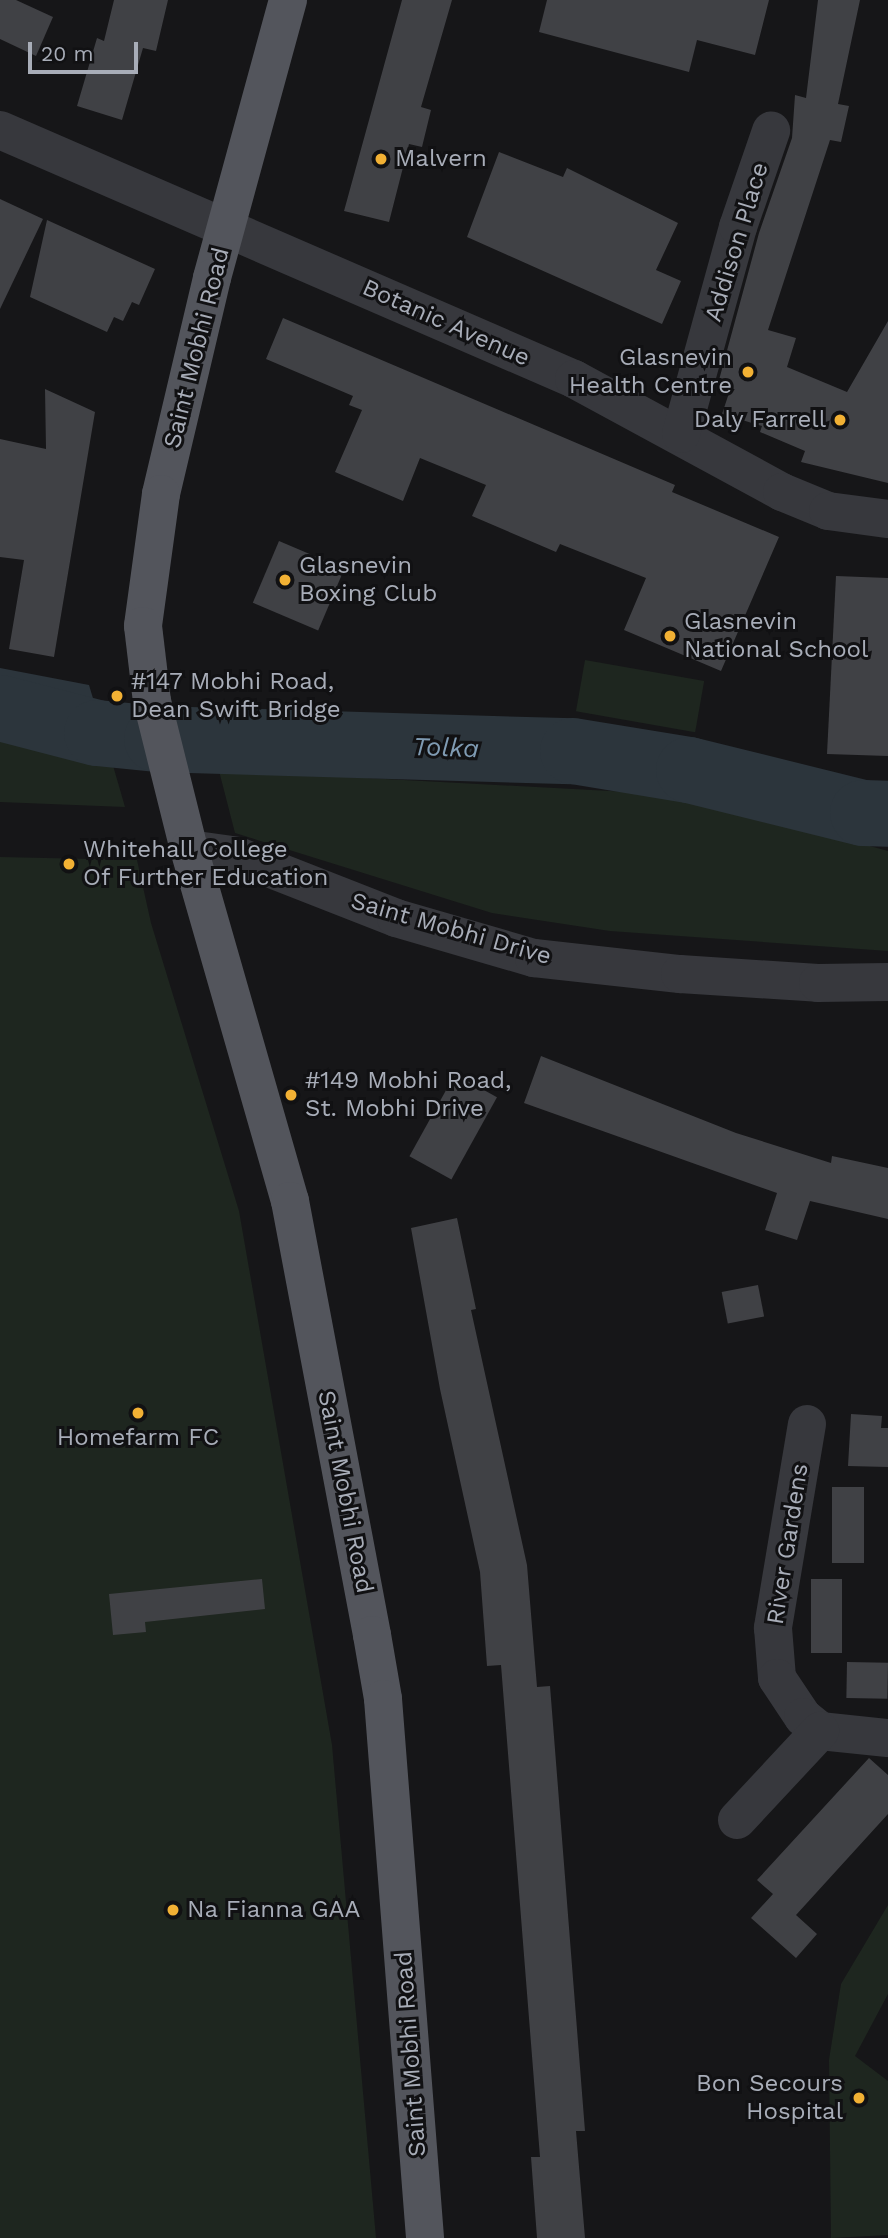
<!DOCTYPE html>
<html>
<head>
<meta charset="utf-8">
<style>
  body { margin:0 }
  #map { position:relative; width:888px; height:2238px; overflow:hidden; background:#161618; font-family:"Work Sans",sans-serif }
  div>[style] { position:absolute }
  .green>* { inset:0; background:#1e261f; transform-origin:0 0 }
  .water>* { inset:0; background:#2c353c }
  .river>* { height:66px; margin:-33px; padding:0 33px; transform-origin:33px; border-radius:33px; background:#2c353c }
  .building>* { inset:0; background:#404145; transform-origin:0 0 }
  .minor>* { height:38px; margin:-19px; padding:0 19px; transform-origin:19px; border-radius:19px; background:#37383d }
  .major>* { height:38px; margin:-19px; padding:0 19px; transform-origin:19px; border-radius:19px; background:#53555c }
  .dots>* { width:19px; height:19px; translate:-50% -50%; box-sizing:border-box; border:4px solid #111113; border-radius:50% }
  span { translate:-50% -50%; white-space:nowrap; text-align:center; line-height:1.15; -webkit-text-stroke:6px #111113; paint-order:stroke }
  .poi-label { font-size:24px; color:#a8adb8 }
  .left { translate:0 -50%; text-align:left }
  .right { translate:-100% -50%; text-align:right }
  .street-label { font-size:24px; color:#a8adb8 }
  .water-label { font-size:26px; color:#7f9bb3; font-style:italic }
  .scale { position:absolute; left:28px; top:42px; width:110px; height:32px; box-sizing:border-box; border:4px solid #a8adb8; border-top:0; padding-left:9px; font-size:21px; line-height:24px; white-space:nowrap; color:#a8adb8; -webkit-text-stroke:5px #111113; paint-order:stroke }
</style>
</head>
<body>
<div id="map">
  <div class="green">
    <div style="left:585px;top:660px;width:121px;height:52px;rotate:10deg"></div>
    <div style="clip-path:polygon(0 738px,112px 762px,125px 807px,0 802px)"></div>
    <div style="clip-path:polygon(217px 763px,348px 777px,685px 795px,888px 851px,888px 951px,610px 931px,492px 913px,235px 833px)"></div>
    <div style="clip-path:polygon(0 857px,137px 860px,151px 923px,239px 1211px,332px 1745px,376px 2238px,0 2238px)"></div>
    <div style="clip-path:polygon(888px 1905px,888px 1994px,855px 2056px,888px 2081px,888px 2235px,831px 2238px,829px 2060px,841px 1984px)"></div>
  </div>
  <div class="water">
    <div style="clip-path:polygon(0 668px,89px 685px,112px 762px,0 738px)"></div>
  </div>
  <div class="river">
    <div style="left:0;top:708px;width:100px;rotate:14.5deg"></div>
    <div style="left:97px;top:733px;width:60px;rotate:5.7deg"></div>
    <div style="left:157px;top:739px;width:416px;rotate:1.7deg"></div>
    <div style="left:573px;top:751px;width:118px;rotate:9.3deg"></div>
    <div style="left:689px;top:770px;width:179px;rotate:13.9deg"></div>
    <div style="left:863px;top:813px;width:25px;rotate:2deg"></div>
  </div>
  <div class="building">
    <div style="clip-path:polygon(0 0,16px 0,53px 17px,36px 56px,0 39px)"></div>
    <div style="clip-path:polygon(114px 0,168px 0,156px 51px,143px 48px,122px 120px,77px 106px,97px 38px,104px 41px)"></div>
    <div style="clip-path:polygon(402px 0,452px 0,421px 107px,431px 110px,422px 147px,409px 144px,389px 222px,344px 211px)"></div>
    <div style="clip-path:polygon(547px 0,769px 0,755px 55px,697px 40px,689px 72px,539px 32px)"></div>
    <div style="clip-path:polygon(818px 0,860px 0,838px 104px,849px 106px,841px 142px,830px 140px,768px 330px,796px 338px,787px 367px,847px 392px,888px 321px,888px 483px,801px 462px,805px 451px,760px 432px,762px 426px,722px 414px,732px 384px,719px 380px,759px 233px,792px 138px,795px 95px,806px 98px)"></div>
    <div style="clip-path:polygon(499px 152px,563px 177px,567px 168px,678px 223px,656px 270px,681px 281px,662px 324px,467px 237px)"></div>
    <div style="clip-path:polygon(0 199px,43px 219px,0 309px)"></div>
    <div style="clip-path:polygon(47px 220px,155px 269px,139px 305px,132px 302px,123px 321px,114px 317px,107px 332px,30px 297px)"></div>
    <div style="clip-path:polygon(283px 318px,675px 485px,672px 492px,779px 537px,721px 671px,624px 630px,646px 578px,560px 544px,556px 552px,472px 516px,486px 485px,420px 458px,403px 501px,335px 472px,362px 410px,349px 405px,353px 396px,266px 359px)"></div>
    <div style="clip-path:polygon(45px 389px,95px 412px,54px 657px,9px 649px,24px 560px,0 557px,0 439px,46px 449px)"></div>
    <div style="left:279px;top:541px;width:71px;height:67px;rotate:23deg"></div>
    <div style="clip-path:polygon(836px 576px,888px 578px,888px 756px,827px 754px)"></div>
    <div style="clip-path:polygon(541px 1056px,736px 1133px,831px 1163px,832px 1156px,888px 1168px,888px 1219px,810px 1201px,797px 1240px,765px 1230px,777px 1193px,524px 1103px)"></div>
    <div style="left:455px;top:1074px;width:48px;height:94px;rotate:29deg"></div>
    <div style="clip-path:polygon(457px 1218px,476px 1309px,471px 1310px,527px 1565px,537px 1687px,550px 1686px,585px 2131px,576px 2131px,585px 2238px,537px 2238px,531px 2157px,540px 2157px,501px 1665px,487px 1666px,480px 1572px,440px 1389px,411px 1228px)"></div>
    <div style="left:758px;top:1285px;width:32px;height:37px;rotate:79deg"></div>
    <div style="clip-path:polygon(851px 1414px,882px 1416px,881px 1428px,888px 1428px,888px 1467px,848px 1466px)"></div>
    <div style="left:832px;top:1487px;width:32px;height:76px"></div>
    <div style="clip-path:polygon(262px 1579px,265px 1609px,145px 1622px,146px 1632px,113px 1635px,109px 1594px)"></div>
    <div style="left:811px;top:1579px;width:31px;height:74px"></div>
    <div style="left:847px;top:1662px;width:41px;height:36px;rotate:1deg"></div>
    <div style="clip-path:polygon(869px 1758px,888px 1775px,888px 1814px,796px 1915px,817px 1934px,796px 1958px,751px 1918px,773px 1894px,757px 1880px)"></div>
  </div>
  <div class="minor">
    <div style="left:0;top:130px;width:626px;rotate:23.45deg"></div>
    <div style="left:574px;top:379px;width:237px;rotate:28.5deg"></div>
    <div style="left:782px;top:492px;width:50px;rotate:22.4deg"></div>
    <div style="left:828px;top:511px;width:61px;rotate:7.6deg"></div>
    <div style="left:681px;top:434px;width:215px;rotate:-74.6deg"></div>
    <div style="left:738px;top:227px;width:102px;rotate:-71deg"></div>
    <div style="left:189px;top:849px;width:49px;rotate:8.1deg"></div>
    <div style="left:238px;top:856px;width:170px;rotate:21.4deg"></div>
    <div style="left:396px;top:918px;width:144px;rotate:16.2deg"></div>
    <div style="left:534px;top:958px;width:147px;rotate:6.3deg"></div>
    <div style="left:680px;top:974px;width:138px;rotate:3.7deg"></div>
    <div style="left:818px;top:983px;width:70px;rotate:-0.8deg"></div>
    <div style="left:807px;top:1424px;width:207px;rotate:99.5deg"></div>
    <div style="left:773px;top:1628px;width:50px;rotate:85.4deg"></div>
    <div style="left:777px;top:1678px;width:47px;rotate:56.3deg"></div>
    <div style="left:803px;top:1717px;width:22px;rotate:39deg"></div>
    <div style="left:820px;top:1731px;width:68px;rotate:5.9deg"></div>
    <div style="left:737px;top:1820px;width:122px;rotate:-47deg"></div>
  </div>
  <div class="major">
    <div style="left:288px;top:0;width:288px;rotate:105.3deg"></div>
    <div style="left:212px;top:278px;width:222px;rotate:103.3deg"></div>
    <div style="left:161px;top:494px;width:133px;rotate:97.8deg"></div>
    <div style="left:143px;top:626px;width:76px;rotate:83.2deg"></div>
    <div style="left:152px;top:701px;width:153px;rotate:76deg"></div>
    <div style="left:189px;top:849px;width:366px;rotate:74deg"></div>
    <div style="left:290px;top:1201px;width:442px;rotate:79.3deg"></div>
    <div style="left:372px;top:1635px;width:65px;rotate:80.2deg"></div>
    <div style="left:383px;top:1699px;width:541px;rotate:85.54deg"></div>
  </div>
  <div class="dots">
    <div style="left:381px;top:159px;background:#f2b134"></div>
    <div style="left:748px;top:372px;background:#f2b134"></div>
    <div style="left:840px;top:420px;background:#f2b134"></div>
    <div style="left:285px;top:580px;background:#f2b134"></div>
    <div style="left:670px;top:636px;background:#f2b134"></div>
    <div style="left:117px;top:696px;background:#f2b134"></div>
    <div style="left:69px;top:864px;background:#f2b134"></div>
    <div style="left:291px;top:1095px;background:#f2b134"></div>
    <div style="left:138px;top:1413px;background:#f2b134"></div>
    <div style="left:173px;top:1910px;background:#f2b134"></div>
    <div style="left:859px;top:2098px;background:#f2b134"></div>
  </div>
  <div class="poi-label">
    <span class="left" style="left:395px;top:159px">Malvern</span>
    <span class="right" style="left:732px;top:372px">Glasnevin<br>Health Centre</span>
    <span class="right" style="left:826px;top:420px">Daly Farrell</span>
    <span class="left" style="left:299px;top:580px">Glasnevin<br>Boxing Club</span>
    <span class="left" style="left:684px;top:636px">Glasnevin<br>National School</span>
    <span class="left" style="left:131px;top:696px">#147 Mobhi Road,<br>Dean Swift Bridge</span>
    <span class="left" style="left:83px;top:864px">Whitehall College<br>Of Further Education</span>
    <span class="left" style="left:305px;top:1095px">#149 Mobhi Road,<br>St. Mobhi Drive</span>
    <span style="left:138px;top:1438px">Homefarm FC</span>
    <span class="left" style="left:187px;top:1910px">Na Fianna GAA</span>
    <span class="right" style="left:843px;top:2098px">Bon Secours<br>Hospital</span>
  </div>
  <div class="street-label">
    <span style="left:737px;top:242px;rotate:-73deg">Addison Place</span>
    <span style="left:446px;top:323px;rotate:24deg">Botanic Avenue</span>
    <span style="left:197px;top:348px;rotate:-76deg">Saint Mobhi Road</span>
    <span style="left:451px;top:929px;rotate:16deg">Saint Mobhi Drive</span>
    <span style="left:345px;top:1492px;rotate:79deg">Saint Mobhi Road</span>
    <span style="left:788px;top:1544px;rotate:-81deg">River Gardens</span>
    <span style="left:411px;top:2054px;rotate:-94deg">Saint Mobhi Road</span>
  </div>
  <div class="water-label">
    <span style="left:446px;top:748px;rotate:2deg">Tolka</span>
  </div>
  <div class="scale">20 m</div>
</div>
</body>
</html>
